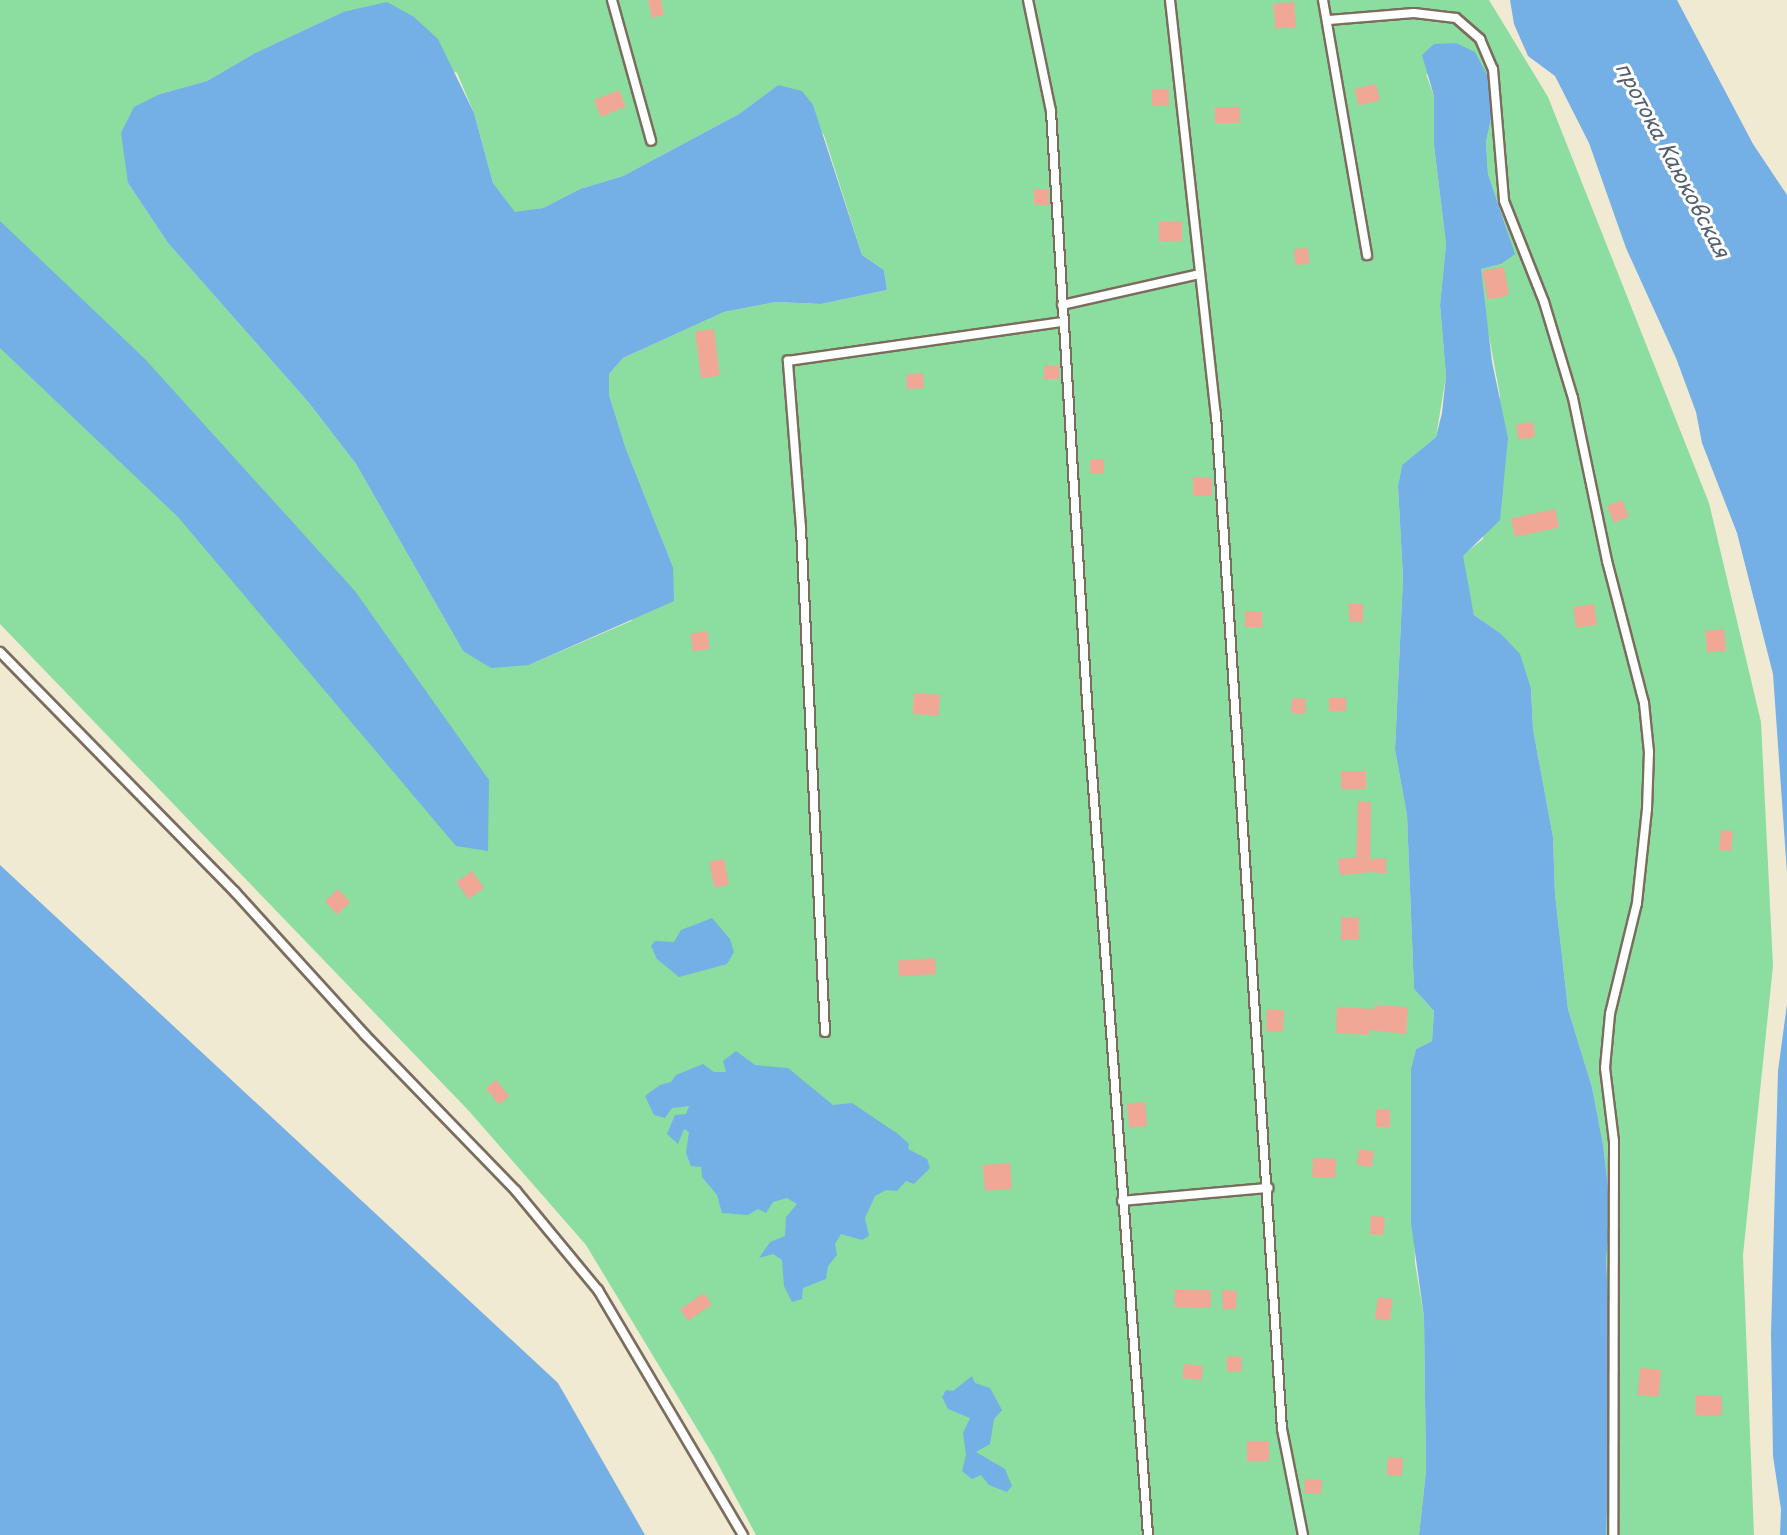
<!DOCTYPE html>
<html>
<head>
<meta charset="utf-8">
<style>
  body { margin:0 }
  #map { position:relative; width:1787px; height:1535px; overflow:hidden; background:#f1ead2; font-family:"Playpen Sans",sans-serif }
  div>[style] { position:absolute }
  .green>* { inset:0; background:#8bde9f }
  .water>* { inset:0; background:#74afe5 }
  .building>* { inset:0; background:#f0a796; transform-origin:0 0 }
  .roads { filter:drop-shadow(2px 0 #7b6d5d) drop-shadow(-2px 0 #7b6d5d) drop-shadow(0 2px #7b6d5d) drop-shadow(0 -2px #7b6d5d) }
  .lane>* { height:8px; margin:-4px; padding:0 4px; transform-origin:4px; border-radius:4px; background:#fff }
  span { translate:-50% -50%; white-space:nowrap; text-align:center; line-height:1.15; -webkit-text-stroke:6px #fff; paint-order:stroke }
  .water-label { font-size:21px; color:#525f6e; font-style:italic }
</style>
</head>
<body>
<div id="map">
  <div class="green">
    <div style="clip-path:polygon(evenodd,0 0,1489px 0,1548px 97px,1709px 503px,1761px 722px,1773px 966px,1743px 1255px,1754px 1535px,1606px 1535px,1613px 1377px,1606px 1261px,1611px 1212px,1603px 1144px,1592px 1087px,1568px 1009px,1555px 894px,1553px 837px,1533px 729px,1531px 689px,1500px 633px,1474px 615px,1462px 556px,1483px 539px,1500px 396px,1481px 292px,1481px 269px,1501px 264px,1508px 233px,1488px 174px,1486px 142px,1494px 105px,1426px 74px,1434px 96px,1434px 145px,1446px 244px,1440px 305px,1446px 376px,1436px 437px,1402px 465px,1398px 486px,1403px 578px,1395px 750px,1407px 815px,1414px 989px,1434px 1011px,1432px 1041px,1416px 1049px,1411px 1068px,1415px 1263px,1424px 1317px,1426px 1471px,1419px 1535px,756px 1535px,713px 1455px,586px 1245px,469px 1111px,0 624px,0 0,343px 12px,457px 73px,474px 113px,493px 183px,515px 213px,543px 208px,580px 189px,623px 176px,739px 114px,778px 85px,824px 135px,862px 255px,884px 270px,887px 290px,821px 304px,776px 302px,724px 312px,623px 358px,609px 374px,609px 395px,626px 449px,673px 567px,631px 621px,529px 665px,463px 651px,356px 464px,309px 403px,168px 243px,128px 183px,160px 94px,207px 81px,255px 53px,343px 12px)"></div>
  </div>
  <div class="water">
    <div style="clip-path:polygon(1510px 0,1677px 0,1753px 144px,1787px 195px,1787px 873px,1773px 674px,1737px 533px,1702px 443px,1696px 412px,1676px 358px,1626px 248px,1589px 143px,1555px 76px,1528px 56px,1514px 24px)"></div>
    <div style="clip-path:polygon(387px 2px,414px 17px,438px 39px,474px 113px,493px 183px,515px 212px,543px 208px,580px 189px,623px 176px,739px 114px,778px 85px,802px 91px,813px 105px,862px 255px,884px 270px,887px 290px,821px 304px,776px 302px,724px 312px,623px 358px,609px 374px,609px 395px,626px 449px,673px 567px,674px 601px,529px 665px,491px 668px,463px 651px,356px 464px,309px 403px,168px 243px,128px 183px,121px 133px,134px 107px,160px 94px,207px 81px,255px 53px,343px 12px)"></div>
    <div style="clip-path:polygon(1456px 43px,1475px 52px,1488px 77px,1494px 105px,1486px 142px,1488px 174px,1515px 254px,1501px 264px,1481px 269px,1492px 362px,1508px 438px,1500px 520px,1463px 556px,1474px 615px,1500px 633px,1520px 654px,1531px 689px,1533px 729px,1553px 837px,1555px 894px,1568px 1009px,1592px 1087px,1603px 1144px,1611px 1212px,1606px 1261px,1613px 1377px,1606px 1535px,1419px 1535px,1426px 1471px,1424px 1317px,1411px 1223px,1411px 1068px,1416px 1049px,1432px 1041px,1434px 1011px,1414px 989px,1407px 815px,1395px 750px,1403px 578px,1398px 486px,1402px 465px,1436px 437px,1442px 413px,1446px 376px,1440px 305px,1446px 244px,1434px 145px,1434px 96px,1422px 55px,1434px 44px)"></div>
    <div style="clip-path:polygon(0 221px,145px 359px,355px 591px,489px 780px,488px 851px,456px 846px,178px 517px,0 348px)"></div>
    <div style="clip-path:polygon(0 865px,558px 1383px,645px 1535px,0 1535px)"></div>
    <div style="clip-path:polygon(712px 918px,730px 939px,734px 952px,727px 964px,679px 977px,657px 959px,651px 946px,655px 941px,674px 942px,681px 930px)"></div>
    <div style="clip-path:polygon(1787px 1004px,1787px 1535px,1780px 1535px,1781px 1509px,1773px 1456px,1771px 1335px,1778px 1071px)"></div>
    <div style="clip-path:polygon(736px 1051px,755px 1065px,788px 1068px,833px 1105px,852px 1103px,898px 1134px,909px 1144px,908px 1149px,927px 1159px,930px 1168px,914px 1184px,906px 1181px,897px 1191px,886px 1190px,875px 1196px,865px 1218px,869px 1236px,862px 1240px,841px 1234px,835px 1244px,837px 1255px,828px 1266px,826px 1279px,803px 1288px,802px 1299px,792px 1302px,784px 1286px,782px 1260px,773px 1254px,759px 1258px,770px 1242px,785px 1236px,786px 1217px,797px 1204px,787px 1198px,773px 1202px,766px 1213px,758px 1209px,748px 1215px,722px 1213px,717px 1195px,702px 1177px,701px 1167px,691px 1166px,686px 1153px,689px 1132px,684px 1129px,678px 1144px,667px 1134px,675px 1115px,686px 1114px,689px 1106px,672px 1108px,665px 1118px,654px 1115px,645px 1096px,660px 1085px,671px 1082px,676px 1075px,703px 1064px,714px 1072px,726px 1072px,723px 1061px)"></div>
    <div style="clip-path:polygon(972px 1376px,975px 1383px,990px 1388px,1002px 1410px,994px 1419px,990px 1444px,976px 1452px,1005px 1469px,1012px 1486px,1007px 1492px,989px 1485px,981px 1475px,972px 1479px,962px 1471px,966px 1455px,963px 1433px,970px 1418px,948px 1409px,942px 1397px,946px 1390px,953px 1391px)"></div>
  </div>
  <div class="building">
    <div style="clip-path:polygon(648px 0,661px 0,664px 15px,652px 18px)"></div>
    <div style="left:1294px;top:2px;width:25px;height:21px;rotate:85deg"></div>
    <div style="left:1376px;top:84px;width:17px;height:22px;rotate:77deg"></div>
    <div style="left:1152px;top:89px;width:17px;height:17px"></div>
    <div style="left:619px;top:90px;width:18px;height:27px;rotate:68deg"></div>
    <div style="left:1215px;top:107px;width:25px;height:16px"></div>
    <div style="left:1034px;top:189px;width:15px;height:16px"></div>
    <div style="left:1182px;top:221px;width:20px;height:23px;rotate:90deg"></div>
    <div style="left:1308px;top:248px;width:16px;height:14px;rotate:86deg"></div>
    <div style="left:1504px;top:267px;width:29px;height:22px;rotate:80deg"></div>
    <div style="left:714px;top:329px;width:47px;height:19px;rotate:83deg"></div>
    <div style="left:1059px;top:365px;width:14px;height:15px;rotate:90deg"></div>
    <div style="left:923px;top:373px;width:15px;height:17px;rotate:86deg"></div>
    <div style="left:1533px;top:422px;width:15px;height:17px;rotate:82deg"></div>
    <div style="left:1090px;top:459px;width:14px;height:15px"></div>
    <div style="left:1193px;top:477px;width:19px;height:19px"></div>
    <div style="left:1622px;top:500px;width:18px;height:16px;rotate:68deg"></div>
    <div style="left:1555px;top:509px;width:19px;height:45px;rotate:78deg"></div>
    <div style="left:1349px;top:604px;width:14px;height:18px"></div>
    <div style="left:1594px;top:604px;width:21px;height:21px;rotate:82deg"></div>
    <div style="left:1245px;top:611px;width:17px;height:16px"></div>
    <div style="left:1724px;top:629px;width:22px;height:19px;rotate:85deg"></div>
    <div style="left:707px;top:631px;width:18px;height:17px;rotate:81deg"></div>
    <div style="left:914px;top:693px;width:26px;height:21px;rotate:4deg"></div>
    <div style="left:1292px;top:698px;width:14px;height:15px;rotate:4deg"></div>
    <div style="left:1329px;top:698px;width:17px;height:13px"></div>
    <div style="left:1341px;top:771px;width:25px;height:18px"></div>
    <div style="clip-path:polygon(1358px 801px,1371px 802px,1370px 859px,1386px 858px,1386px 874px,1373px 872px,1340px 875px,1338px 859px,1356px 857px)"></div>
    <div style="left:1721px;top:830px;width:12px;height:20px;rotate:5deg"></div>
    <div style="left:724px;top:859px;width:26px;height:15px;rotate:79deg"></div>
    <div style="left:472px;top:871px;width:21px;height:19px;rotate:55deg"></div>
    <div style="left:338px;top:889px;width:18px;height:18px;rotate:47deg"></div>
    <div style="left:1341px;top:917px;width:18px;height:23px"></div>
    <div style="left:935px;top:958px;width:16px;height:37px;rotate:86deg"></div>
    <div style="clip-path:polygon(1375px 1005px,1408px 1007px,1406px 1034px,1369px 1030px,1369px 1035px,1336px 1033px,1337px 1007px,1375px 1009px)"></div>
    <div style="left:1267px;top:1009px;width:17px;height:22px;rotate:3deg"></div>
    <div style="left:496px;top:1080px;width:21px;height:13px;rotate:51deg"></div>
    <div style="left:1145px;top:1102px;width:24px;height:18px;rotate:85deg"></div>
    <div style="left:1376px;top:1109px;width:14px;height:18px"></div>
    <div style="left:1359px;top:1149px;width:15px;height:16px;rotate:8deg"></div>
    <div style="left:1313px;top:1158px;width:23px;height:19px;rotate:2deg"></div>
    <div style="left:1010px;top:1163px;width:26px;height:27px;rotate:86deg"></div>
    <div style="left:1371px;top:1216px;width:14px;height:18px;rotate:4deg"></div>
    <div style="left:1175px;top:1289px;width:36px;height:18px;rotate:2deg"></div>
    <div style="clip-path:polygon(1222px 1290px,1237px 1291px,1236px 1309px,1223px 1309px)"></div>
    <div style="left:704px;top:1293px;width:14px;height:29px;rotate:56deg"></div>
    <div style="left:1378px;top:1297px;width:15px;height:22px;rotate:8deg"></div>
    <div style="left:1241px;top:1356px;width:15px;height:15px;rotate:86deg"></div>
    <div style="left:1184px;top:1364px;width:19px;height:14px;rotate:6deg"></div>
    <div style="left:1640px;top:1368px;width:21px;height:27px;rotate:5deg"></div>
    <div style="left:1696px;top:1395px;width:26px;height:20px;rotate:2deg"></div>
    <div style="left:1269px;top:1441px;width:20px;height:22px;rotate:90deg"></div>
    <div style="left:1388px;top:1457px;width:15px;height:18px;rotate:4deg"></div>
    <div style="left:1305px;top:1479px;width:17px;height:14px;rotate:3deg"></div>
  </div>
  <div class="roads">
    <div class="lane">
      <div style="left:612px;top:0;width:146px;rotate:74.5deg"></div>
      <div style="left:1028px;top:0;width:113px;rotate:78.3deg"></div>
      <div style="left:1051px;top:111px;width:608px;rotate:86.51deg"></div>
      <div style="left:1088px;top:718px;width:819px;rotate:85.8deg"></div>
      <div style="left:1170px;top:0;width:417px;rotate:83.7deg"></div>
      <div style="left:1216px;top:414px;width:1017px;rotate:86.28deg"></div>
      <div style="left:1282px;top:1429px;width:108px;rotate:78.8deg"></div>
      <div style="left:1323px;top:0;width:259px;rotate:80.2deg"></div>
      <div style="left:1329px;top:20px;width:85px;rotate:-4.7deg"></div>
      <div style="left:1414px;top:13px;width:42px;rotate:6.8deg"></div>
      <div style="left:1456px;top:18px;width:32px;rotate:41deg"></div>
      <div style="left:1480px;top:39px;width:33px;rotate:67deg"></div>
      <div style="left:1493px;top:69px;width:132px;rotate:85.2deg"></div>
      <div style="left:1504px;top:201px;width:109px;rotate:68.4deg"></div>
      <div style="left:1544px;top:302px;width:100px;rotate:73.2deg"></div>
      <div style="left:1573px;top:398px;width:167px;rotate:78.2deg"></div>
      <div style="left:1607px;top:561px;width:147px;rotate:75.4deg"></div>
      <div style="left:1644px;top:703px;width:49px;rotate:84.2deg"></div>
      <div style="left:1649px;top:752px;width:57px;rotate:92deg"></div>
      <div style="left:1647px;top:809px;width:95px;rotate:96.1deg"></div>
      <div style="left:1637px;top:903px;width:114px;rotate:103.7deg"></div>
      <div style="left:1610px;top:1014px;width:54px;rotate:95.3deg"></div>
      <div style="left:1605px;top:1068px;width:74px;rotate:83deg"></div>
      <div style="left:1614px;top:1141px;width:394px;rotate:90.1deg"></div>
      <div style="left:1062px;top:305px;width:141px;rotate:-12.7deg"></div>
      <div style="left:0;top:652px;width:336px;rotate:45.6deg"></div>
      <div style="left:235px;top:892px;width:193px;rotate:47.7deg"></div>
      <div style="left:365px;top:1035px;width:217px;rotate:45.9deg"></div>
      <div style="left:516px;top:1191px;width:129px;rotate:50.4deg"></div>
      <div style="left:598px;top:1290px;width:285px;rotate:59.4deg"></div>
      <div style="left:825px;top:1032px;width:505px;rotate:-92.73deg"></div>
      <div style="left:801px;top:528px;width:168px;rotate:-94.5deg"></div>
      <div style="left:788px;top:361px;width:277px;rotate:-8.1deg"></div>
      <div style="left:1122px;top:1201px;width:147px;rotate:-5.1deg"></div>
    </div>
  </div>
  <div class="water-label">
    <span style="left:1674px;top:159px;rotate:62deg">протока Каюковская</span>
  </div>
</div>
</body>
</html>
